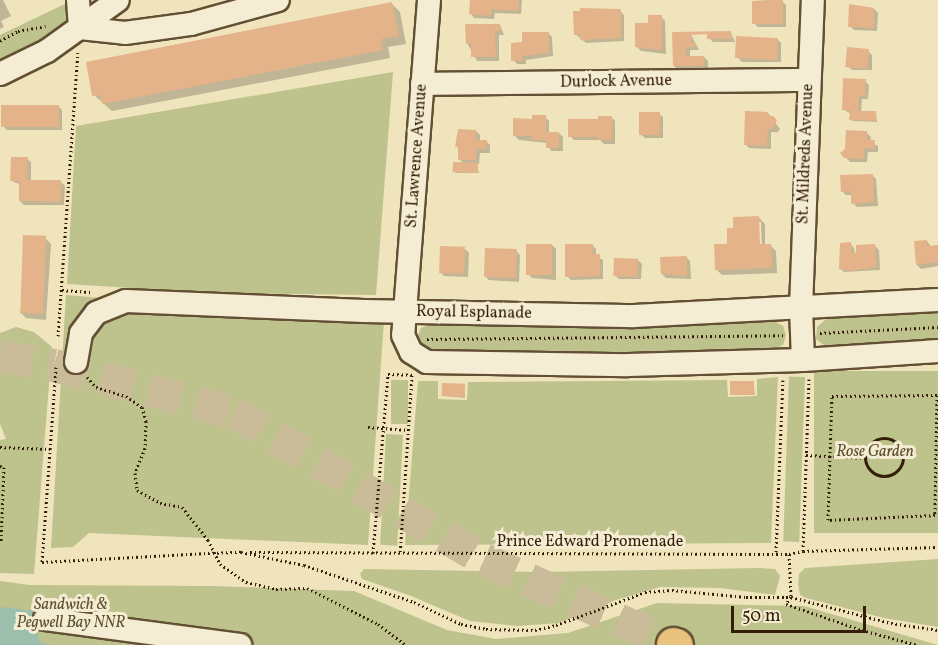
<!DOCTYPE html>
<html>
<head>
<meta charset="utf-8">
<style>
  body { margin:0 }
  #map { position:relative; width:938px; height:645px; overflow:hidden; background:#f0e4bc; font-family:Vollkorn,serif }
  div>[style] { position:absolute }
  .green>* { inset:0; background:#bec28d; transform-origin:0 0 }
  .water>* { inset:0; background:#9bbfac }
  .shadow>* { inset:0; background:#0003 }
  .building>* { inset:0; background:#e5b38a; transform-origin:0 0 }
  .highway-tunnel>* { height:33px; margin-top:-16.5px; transform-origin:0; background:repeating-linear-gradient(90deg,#cabc98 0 33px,transparent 0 49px) }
  .path>* { height:3px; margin-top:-1.5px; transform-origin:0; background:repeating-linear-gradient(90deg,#341e07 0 1.5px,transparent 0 4.5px) }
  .path>.ring { margin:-1.5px; padding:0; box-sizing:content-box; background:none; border:3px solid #341e07; border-radius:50% }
  .roads { filter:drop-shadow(2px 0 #635034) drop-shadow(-2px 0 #635034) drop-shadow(0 2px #635034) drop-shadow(0 -2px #635034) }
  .minor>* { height:22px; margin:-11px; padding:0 11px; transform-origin:11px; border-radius:11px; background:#f5edd3 }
  .highway>* { height:33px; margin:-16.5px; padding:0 16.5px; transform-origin:16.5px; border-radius:16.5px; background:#e8c27e }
  .path-bridge>* { height:3px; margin-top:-1.5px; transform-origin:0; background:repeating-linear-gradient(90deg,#341e07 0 1.5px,transparent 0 4.5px) }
  span { translate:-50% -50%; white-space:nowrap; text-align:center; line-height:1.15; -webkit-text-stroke:6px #f5edd3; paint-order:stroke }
  .street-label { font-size:16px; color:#341e07 }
  .park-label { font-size:16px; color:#5d4f2f; font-style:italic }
  .scale { position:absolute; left:731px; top:606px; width:135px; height:27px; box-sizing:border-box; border:3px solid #341e07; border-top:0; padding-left:8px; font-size:18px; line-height:21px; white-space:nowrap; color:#341e07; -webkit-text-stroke:4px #f5edd3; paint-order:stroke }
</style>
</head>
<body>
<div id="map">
  <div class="green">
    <div style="clip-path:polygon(69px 2px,68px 21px,57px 35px,0 62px,0 35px)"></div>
    <div style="clip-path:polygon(393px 72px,376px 295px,210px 293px,67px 284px,76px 126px)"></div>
    <div style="clip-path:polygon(66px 295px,384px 321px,368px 545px,89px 533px,73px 547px,51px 548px)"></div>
    <div style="clip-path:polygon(938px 312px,938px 342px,828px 348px,816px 339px,817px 327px,826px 319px)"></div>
    <div style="clip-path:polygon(774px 321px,783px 326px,786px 335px,783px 345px,774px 349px,630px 353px,426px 352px,417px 338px,421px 328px,431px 324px,631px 325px)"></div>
    <div style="clip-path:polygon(16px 327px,34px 332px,52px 347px,34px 574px,0 573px,0 440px,6px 439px,0 424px,0 333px)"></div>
    <div style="left:938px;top:371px;width:162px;height:124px;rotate:90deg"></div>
    <div style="clip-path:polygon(778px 377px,771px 543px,405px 545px,418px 381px,438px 381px,438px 399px,467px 400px,468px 382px,727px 380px,728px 397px,757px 396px,757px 379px)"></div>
    <div style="left:805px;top:377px;width:165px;height:16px;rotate:92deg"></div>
    <div style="left:391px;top:380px;width:17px;height:44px"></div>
    <div style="left:386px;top:434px;width:17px;height:111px;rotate:3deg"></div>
    <div style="clip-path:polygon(938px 559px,938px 627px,884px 618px,806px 598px,800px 595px,798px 584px,799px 574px,805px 568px)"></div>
    <div style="clip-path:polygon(759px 568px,775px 569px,780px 576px,775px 595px,720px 588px,660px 587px,616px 600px,559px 623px,518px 626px,470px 621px,411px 596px,362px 579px,360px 574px,364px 569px,539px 572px)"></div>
    <div style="clip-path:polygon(0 581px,30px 585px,212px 586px,354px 591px,447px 630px,496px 639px,568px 633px,657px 603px,804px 606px,938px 645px,0 645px)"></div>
  </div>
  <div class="water">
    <div style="clip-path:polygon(0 607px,35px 611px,39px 642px,51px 645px,0 645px)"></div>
  </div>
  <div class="shadow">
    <div style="clip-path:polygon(0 0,3px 0,11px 16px,1px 21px,4px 27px,0 29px)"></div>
    <div style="clip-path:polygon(472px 0,522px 0,521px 14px,495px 13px,494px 19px,474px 18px,471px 14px)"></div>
    <div style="clip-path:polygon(782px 1px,786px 5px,786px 27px,758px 27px,754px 23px)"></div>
    <div style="clip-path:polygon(392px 4px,400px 12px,406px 44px,388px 47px,390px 58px,112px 111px,94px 95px)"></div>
    <div style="clip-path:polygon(874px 9px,878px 13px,877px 31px,854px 30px,850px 26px)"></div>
    <div style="clip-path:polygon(620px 11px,624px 15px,624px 41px,586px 43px,575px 34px)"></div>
    <div style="clip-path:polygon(661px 17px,665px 21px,666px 54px,641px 51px,637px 47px)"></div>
    <div style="clip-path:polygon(500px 25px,504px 35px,499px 35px,499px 61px,477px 61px,467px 43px)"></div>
    <div style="clip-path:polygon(548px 33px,552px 37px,553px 56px,526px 60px,526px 64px,517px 64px,513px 60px)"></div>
    <div style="clip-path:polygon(690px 33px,699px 50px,690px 50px,690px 58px,704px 57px,708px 61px,708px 69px,678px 70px,674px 66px)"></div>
    <div style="clip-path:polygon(731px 33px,735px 42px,713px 42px,709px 38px)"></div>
    <div style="clip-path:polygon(777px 39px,781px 43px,781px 62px,742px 62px,738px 58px)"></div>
    <div style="clip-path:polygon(868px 51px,872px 55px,872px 70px,852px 70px,848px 66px)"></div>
    <div style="clip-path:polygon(865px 81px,869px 85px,868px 99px,862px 99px,861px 112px,876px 113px,877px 122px,852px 121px,851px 114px,844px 110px)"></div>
    <div style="clip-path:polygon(58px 106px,62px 110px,62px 130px,7px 130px,3px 126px)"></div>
    <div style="clip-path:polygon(768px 113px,780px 129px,778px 132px,771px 132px,771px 149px,749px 148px,745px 144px)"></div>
    <div style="clip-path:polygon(659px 114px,663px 117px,663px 138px,645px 138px,641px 135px)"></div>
    <div style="clip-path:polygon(545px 117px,549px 121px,549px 133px,559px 133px,563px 137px,563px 151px,551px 151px,547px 143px,519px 140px,515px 136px,533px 120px)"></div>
    <div style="clip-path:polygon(611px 117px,615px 121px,615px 144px,604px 144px,600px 140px,574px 140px,570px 136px,599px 120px)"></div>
    <div style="clip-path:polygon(476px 131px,480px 135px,480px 141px,486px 141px,490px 145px,490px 153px,480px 153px,479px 164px,476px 164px,479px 173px,456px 173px,454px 171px,464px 164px,459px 159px,457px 142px)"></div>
    <div style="clip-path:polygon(867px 133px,871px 137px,870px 142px,878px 146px,878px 152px,868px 152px,867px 162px,850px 162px,842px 153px)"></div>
    <div style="clip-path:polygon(27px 159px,31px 162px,31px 181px,61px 182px,65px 186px,64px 205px,24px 205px,20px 201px,21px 185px,12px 181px)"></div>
    <div style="clip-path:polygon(872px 175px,876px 179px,878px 206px,857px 207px,853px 203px,852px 195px,846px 195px,842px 191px)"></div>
    <div style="clip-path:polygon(evenodd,759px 218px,765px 224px,765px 245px,770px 245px,776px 251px,777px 273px,722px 275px,716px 269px,729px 245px,759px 218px,758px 222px,761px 222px,762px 251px,759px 251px,758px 222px)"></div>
    <div style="clip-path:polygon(45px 238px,51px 244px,46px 320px,26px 318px,20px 312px)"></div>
    <div style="clip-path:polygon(927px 241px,931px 247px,938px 247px,938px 266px,921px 269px,917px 265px)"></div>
    <div style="clip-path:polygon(850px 244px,854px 248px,855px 254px,875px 246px,879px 250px,880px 270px,844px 272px,840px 268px)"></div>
    <div style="clip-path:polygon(552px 245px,556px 249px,556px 280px,532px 278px,528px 274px)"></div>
    <div style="clip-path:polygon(592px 245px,596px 249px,596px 256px,603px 260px,603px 279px,571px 280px,567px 276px)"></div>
    <div style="clip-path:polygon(465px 249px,469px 253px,468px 277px,444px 276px,440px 272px)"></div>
    <div style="clip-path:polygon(516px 251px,520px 255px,519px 282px,489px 280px,485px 276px)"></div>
    <div style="clip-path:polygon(686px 257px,690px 261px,691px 279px,666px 278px,662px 274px)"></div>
    <div style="clip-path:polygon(638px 260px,642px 264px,641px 279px,619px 279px,615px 275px)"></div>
    <div style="clip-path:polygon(753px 382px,755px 395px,732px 394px)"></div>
    <div style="clip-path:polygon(464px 385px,465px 398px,443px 396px)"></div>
  </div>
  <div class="building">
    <div style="clip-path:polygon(470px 0,519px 0,518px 11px,491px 9px,491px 16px,469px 14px)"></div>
    <div style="clip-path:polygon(768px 0,783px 0,783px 24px,752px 24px,752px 1px)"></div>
    <div style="clip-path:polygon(392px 2px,399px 36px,381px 39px,383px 50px,102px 104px,100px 95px,92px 96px,86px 62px)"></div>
    <div style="clip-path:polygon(849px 4px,874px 8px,874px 28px,848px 27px)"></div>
    <div style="clip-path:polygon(580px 8px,621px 9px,621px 38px,580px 40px,580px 35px,574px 35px,573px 11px,580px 11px)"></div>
    <div style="clip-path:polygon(648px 15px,662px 15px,662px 50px,635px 47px,635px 23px,648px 23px)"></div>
    <div style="clip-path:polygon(465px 24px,500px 24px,500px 31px,495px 31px,496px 57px,471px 57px,471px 44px,466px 44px)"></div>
    <div style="clip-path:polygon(731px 31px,732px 39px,707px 39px,707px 34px,691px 35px,691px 43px,696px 43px,696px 47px,686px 47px,686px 56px,704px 56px,704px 66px,673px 66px,672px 32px)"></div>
    <div style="clip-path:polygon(522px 32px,549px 32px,549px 53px,522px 56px,523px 61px,511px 61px,511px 43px,522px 42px)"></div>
    <div style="left:736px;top:36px;width:42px;height:22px;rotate:3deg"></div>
    <div style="left:847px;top:47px;width:22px;height:20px;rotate:5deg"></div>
    <div style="clip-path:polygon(843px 78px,866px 79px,865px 96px,859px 96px,858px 111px,876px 111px,876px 121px,849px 120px,850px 110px,842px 110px)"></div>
    <div style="left:1px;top:105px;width:58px;height:22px"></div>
    <div style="clip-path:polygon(745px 111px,768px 112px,768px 116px,773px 116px,777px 120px,773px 129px,768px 129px,767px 146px,744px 145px)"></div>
    <div style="left:639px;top:112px;width:21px;height:23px"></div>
    <div style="clip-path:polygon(532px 115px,546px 115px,546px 132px,559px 132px,559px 148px,546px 148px,546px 140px,532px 140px,532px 136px,513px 136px,513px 118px,532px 119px)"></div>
    <div style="clip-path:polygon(598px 116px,612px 116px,612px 140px,598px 140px,598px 137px,568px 137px,568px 119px,598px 119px)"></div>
    <div style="clip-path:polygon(458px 129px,476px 130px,476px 140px,487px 140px,486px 149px,476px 149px,476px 160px,458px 160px,458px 147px,455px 147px)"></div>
    <div style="clip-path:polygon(846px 130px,867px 131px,867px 140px,875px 140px,874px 149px,864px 148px,864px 159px,844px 158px,840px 153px,845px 149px)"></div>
    <div style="clip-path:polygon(11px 157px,28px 157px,27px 180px,61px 180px,61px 202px,19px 201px,19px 181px,10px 181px)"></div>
    <div style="left:453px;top:162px;width:25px;height:10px;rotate:2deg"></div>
    <div style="clip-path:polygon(873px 174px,874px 202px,851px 204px,851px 191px,841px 192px,840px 175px)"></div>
    <div style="clip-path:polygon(759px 216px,760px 244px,771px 244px,772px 268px,715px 270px,714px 244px,727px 244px,727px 228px,733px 228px,733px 217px)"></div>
    <div style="left:23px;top:235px;width:23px;height:78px;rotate:2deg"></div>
    <div style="clip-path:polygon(927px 240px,927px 246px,938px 245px,938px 262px,916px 265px,914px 241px)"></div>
    <div style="clip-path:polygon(851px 242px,852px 253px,856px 253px,856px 245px,875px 244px,877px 267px,850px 271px,839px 269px,840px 243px)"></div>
    <div style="left:526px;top:244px;width:26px;height:31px"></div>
    <div style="clip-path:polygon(565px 244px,593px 244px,593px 254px,600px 254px,600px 276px,565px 277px)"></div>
    <div style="left:440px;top:246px;width:25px;height:27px;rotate:2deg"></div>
    <div style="left:485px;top:248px;width:32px;height:29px;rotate:2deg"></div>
    <div style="clip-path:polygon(687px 256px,687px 276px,661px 274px,660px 257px)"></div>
    <div style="left:614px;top:258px;width:24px;height:18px;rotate:2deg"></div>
    <div style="clip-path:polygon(67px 356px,70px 370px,69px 376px,61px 370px,61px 362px)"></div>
    <div style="left:730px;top:381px;width:24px;height:14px"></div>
    <div style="left:442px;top:383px;width:23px;height:13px;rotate:2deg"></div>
  </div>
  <div class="highway-tunnel">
    <div style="left:0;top:356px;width:55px;rotate:9.5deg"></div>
    <div style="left:54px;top:365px;width:185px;rotate:14.7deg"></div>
    <div style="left:233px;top:412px;width:291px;rotate:30.4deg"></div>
    <div style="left:484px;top:559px;width:207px;rotate:24.2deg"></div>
  </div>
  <div class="path">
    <div style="left:0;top:41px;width:21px;rotate:-29deg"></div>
    <div style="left:18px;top:31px;width:28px;rotate:-10deg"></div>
    <div style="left:62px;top:290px;width:31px;rotate:4deg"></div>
    <div style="left:820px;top:333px;width:118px;rotate:-2.9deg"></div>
    <div style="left:58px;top:336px;width:284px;rotate:-86deg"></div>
    <div style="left:427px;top:339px;width:356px;rotate:-0.6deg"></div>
    <div style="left:56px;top:367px;width:196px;rotate:94.1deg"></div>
    <div style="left:42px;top:562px;width:166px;rotate:-3.1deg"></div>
    <div style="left:87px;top:377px;width:13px;rotate:48deg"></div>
    <div style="left:96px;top:387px;width:31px;rotate:17deg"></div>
    <div style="left:126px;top:396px;width:19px;rotate:35deg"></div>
    <div style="left:142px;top:407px;width:15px;rotate:74deg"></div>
    <div style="left:146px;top:421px;width:27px;rotate:92deg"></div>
    <div style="left:145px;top:448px;width:27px;rotate:112deg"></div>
    <div style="left:135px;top:473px;width:17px;rotate:83deg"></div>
    <div style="left:137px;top:490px;width:26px;rotate:29deg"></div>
    <div style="left:160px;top:503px;width:22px;rotate:10deg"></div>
    <div style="left:182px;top:507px;width:42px;rotate:51.8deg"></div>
    <div style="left:208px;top:540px;width:27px;rotate:63deg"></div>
    <div style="left:220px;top:564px;width:32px;rotate:35deg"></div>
    <div style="left:246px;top:582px;width:31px;rotate:13deg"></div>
    <div style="left:276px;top:589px;width:31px;rotate:-2deg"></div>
    <div style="left:307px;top:588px;width:80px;rotate:26.9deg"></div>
    <div style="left:378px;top:624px;width:35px;rotate:37deg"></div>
    <div style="left:937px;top:395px;width:120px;rotate:91deg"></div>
    <div style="left:935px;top:515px;width:107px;rotate:177.3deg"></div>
    <div style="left:828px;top:520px;width:124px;rotate:-88.2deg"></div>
    <div style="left:832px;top:396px;width:105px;rotate:-0.5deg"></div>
    <div style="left:368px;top:427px;width:40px;rotate:4.3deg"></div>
    <div class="ring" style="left:865px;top:438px;width:35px;height:35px"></div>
    <div style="left:0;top:447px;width:50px;rotate:2.3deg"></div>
    <div style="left:806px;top:455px;width:59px;rotate:2.9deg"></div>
    <div style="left:0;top:466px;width:4px;rotate:14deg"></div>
    <div style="left:4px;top:467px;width:76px;rotate:92.3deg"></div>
    <div style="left:803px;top:551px;width:172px;rotate:-88deg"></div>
    <div style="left:241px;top:552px;width:64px;rotate:11.7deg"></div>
    <div style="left:304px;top:565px;width:116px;rotate:18.6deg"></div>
    <div style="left:414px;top:602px;width:52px;rotate:25.1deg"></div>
    <div style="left:461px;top:624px;width:25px;rotate:11deg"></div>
    <div style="left:486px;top:629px;width:49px;rotate:1.2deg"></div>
    <div style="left:535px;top:630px;width:22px;rotate:-13deg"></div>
    <div style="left:556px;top:625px;width:95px;rotate:-20.3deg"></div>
    <div style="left:645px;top:592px;width:27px;rotate:-4deg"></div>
    <div style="left:672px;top:590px;width:74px;rotate:5.4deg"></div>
    <div style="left:746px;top:597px;width:45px"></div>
    <div style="left:791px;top:597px;width:103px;rotate:14.6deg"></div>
    <div style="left:891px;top:623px;width:48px;rotate:8.5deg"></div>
    <div style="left:250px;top:552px;width:539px;rotate:0.21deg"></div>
    <div style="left:789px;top:554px;width:14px;rotate:-12deg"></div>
    <div style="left:803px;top:551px;width:135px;rotate:-1.7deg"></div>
    <div style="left:776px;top:552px;width:172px;rotate:-87.7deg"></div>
    <div style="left:373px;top:553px;width:180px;rotate:-85.2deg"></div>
    <div style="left:388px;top:374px;width:24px;rotate:2deg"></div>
    <div style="left:412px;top:375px;width:179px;rotate:93.8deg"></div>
    <div style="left:789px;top:554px;width:43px;rotate:87.3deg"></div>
    <div style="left:791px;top:597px;width:9px;rotate:126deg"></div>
    <div style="left:786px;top:604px;width:80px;rotate:18.9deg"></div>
    <div style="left:862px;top:630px;width:57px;rotate:15.3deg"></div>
  </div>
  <div class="roads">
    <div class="minor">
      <div style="left:78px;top:0;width:28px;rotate:86deg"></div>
      <div style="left:429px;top:0;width:336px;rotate:94.4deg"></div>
      <div style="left:403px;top:335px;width:19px;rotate:65deg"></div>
      <div style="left:411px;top:352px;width:19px;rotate:32deg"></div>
      <div style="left:427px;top:362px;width:201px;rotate:0.9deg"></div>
      <div style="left:628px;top:365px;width:175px;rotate:-1.6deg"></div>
      <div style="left:803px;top:360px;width:135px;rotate:-3.8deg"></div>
      <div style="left:80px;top:28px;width:45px;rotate:6.3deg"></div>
      <div style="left:125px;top:33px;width:67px;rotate:-7.8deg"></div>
      <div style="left:191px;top:24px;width:90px;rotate:-15.4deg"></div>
      <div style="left:0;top:74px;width:52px;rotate:-26.1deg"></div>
      <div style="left:47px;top:51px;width:87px;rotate:-35.7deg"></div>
      <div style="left:422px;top:84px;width:387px;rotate:-0.6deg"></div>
      <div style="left:803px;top:360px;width:52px;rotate:-92.2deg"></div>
      <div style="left:801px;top:308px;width:308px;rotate:-87.8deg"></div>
      <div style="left:76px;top:362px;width:29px;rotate:-80deg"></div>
      <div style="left:81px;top:333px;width:25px;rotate:-53deg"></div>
      <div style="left:96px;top:313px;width:32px;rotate:-22deg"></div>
      <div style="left:126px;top:301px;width:238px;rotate:2.4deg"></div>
      <div style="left:364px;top:311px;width:270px;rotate:1.1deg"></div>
      <div style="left:634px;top:316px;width:304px;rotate:-3deg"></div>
      <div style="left:45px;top:619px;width:197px;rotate:7.6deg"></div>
    </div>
    <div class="highway">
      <div style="left:673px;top:644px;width:3px;rotate:18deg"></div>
    </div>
  </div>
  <div class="path-bridge">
    <div style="left:208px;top:553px;width:33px;rotate:-2deg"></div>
  </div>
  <div class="street-label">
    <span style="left:616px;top:82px;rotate:-1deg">Durlock Avenue</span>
    <span style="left:806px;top:154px;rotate:-88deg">St. Mildreds Avenue</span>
    <span style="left:417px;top:156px;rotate:-86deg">St. Lawrence Avenue</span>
    <span style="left:474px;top:313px;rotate:1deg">Royal Esplanade</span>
    <span style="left:590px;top:542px">Prince Edward Promenade</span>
  </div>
  <div class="park-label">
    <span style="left:875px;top:452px">Rose Garden</span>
    <span style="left:71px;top:614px">Sandwich &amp;<br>Pegwell Bay NNR</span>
  </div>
  <div class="scale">50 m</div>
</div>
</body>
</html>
